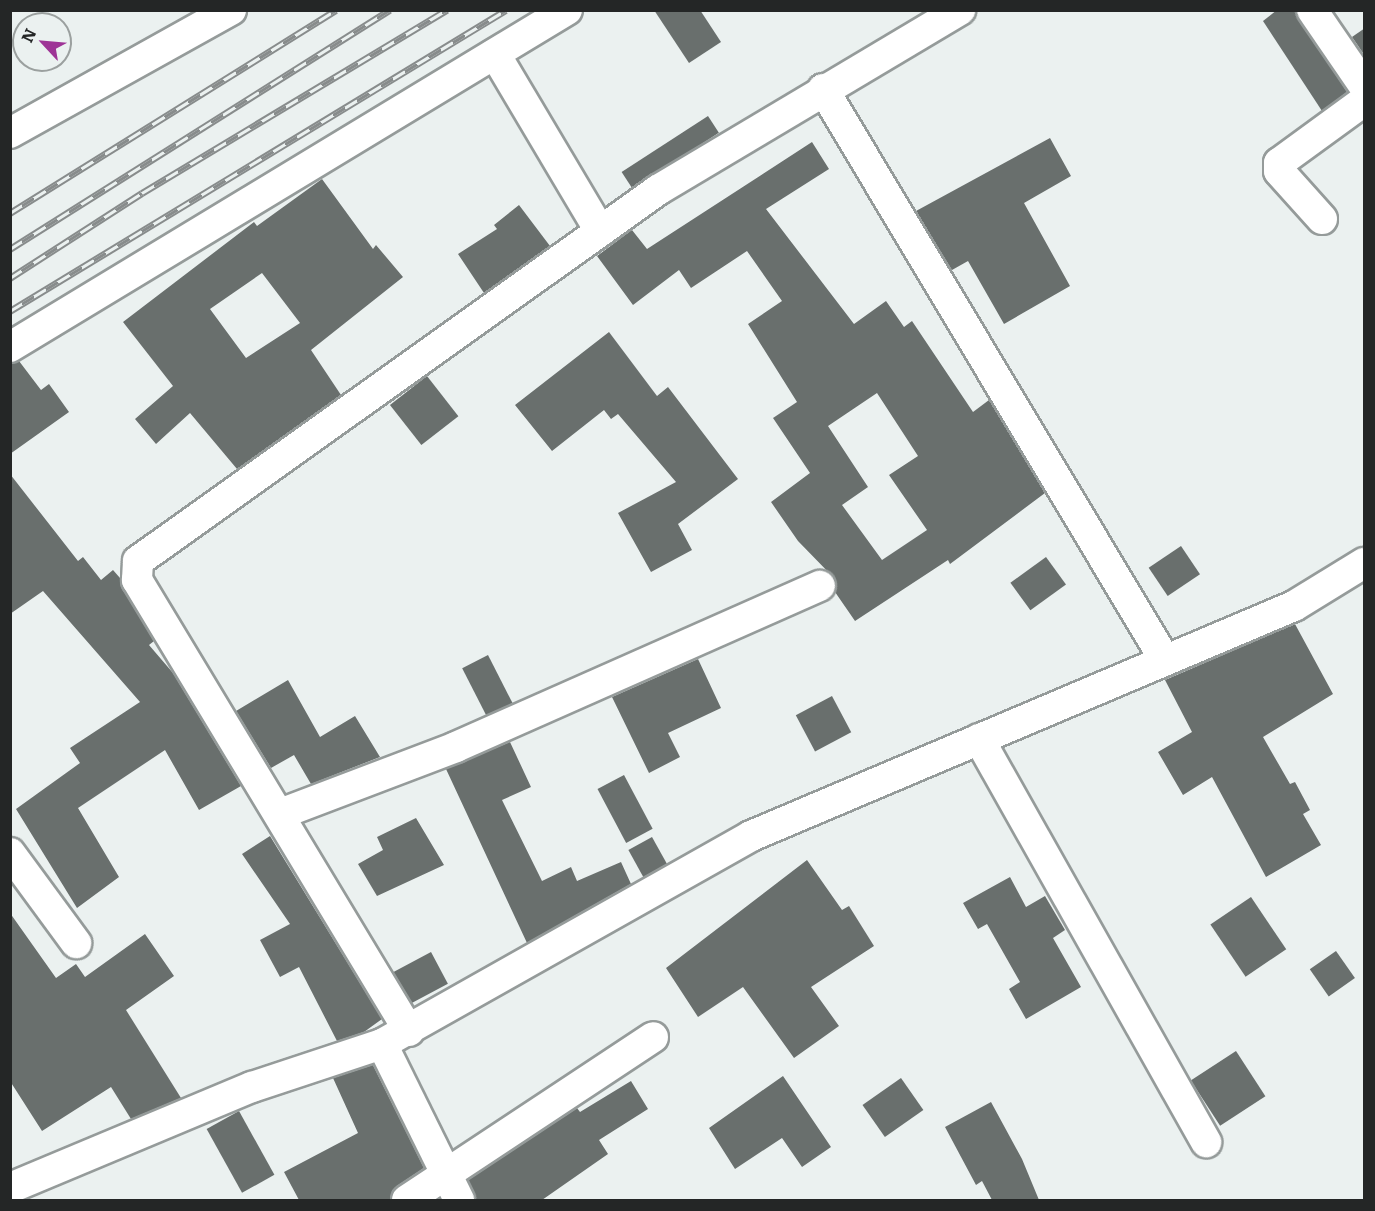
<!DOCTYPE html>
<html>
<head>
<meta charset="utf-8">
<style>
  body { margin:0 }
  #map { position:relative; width:1375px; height:1211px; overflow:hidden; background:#ebf1f0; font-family:Literata,serif }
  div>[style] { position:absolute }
  .building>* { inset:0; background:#696f6d; transform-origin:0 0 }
  .roads { filter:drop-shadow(2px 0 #959b9a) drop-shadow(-2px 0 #959b9a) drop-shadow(0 2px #959b9a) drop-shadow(0 -2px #959b9a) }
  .minor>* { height:30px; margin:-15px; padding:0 15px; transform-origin:15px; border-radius:15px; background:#fff }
  .rail>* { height:7px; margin-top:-3.5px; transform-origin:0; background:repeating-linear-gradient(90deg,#ebf1f0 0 14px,#888c8c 0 28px); box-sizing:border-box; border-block:2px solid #888c8c }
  span { translate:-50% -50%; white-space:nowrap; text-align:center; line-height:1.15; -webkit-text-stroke:6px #ebf1f0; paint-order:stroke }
  .frame { position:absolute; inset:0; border:12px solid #242626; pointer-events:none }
  .north { position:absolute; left:12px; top:12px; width:60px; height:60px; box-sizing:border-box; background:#ebf1f0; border:2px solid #9ba09f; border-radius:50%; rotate:296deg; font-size:16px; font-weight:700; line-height:24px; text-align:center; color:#242626 }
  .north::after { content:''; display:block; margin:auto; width:21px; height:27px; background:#9e3496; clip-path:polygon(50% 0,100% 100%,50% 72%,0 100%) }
</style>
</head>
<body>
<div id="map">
  <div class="building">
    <div style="clip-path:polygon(654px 10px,700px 10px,721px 42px,689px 63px)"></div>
    <div style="clip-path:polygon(1277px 10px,1295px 10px,1347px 92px,1322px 111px,1263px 21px)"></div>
    <div style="clip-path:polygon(1365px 28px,1365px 56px,1352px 37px)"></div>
    <div style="left:708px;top:116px;width:20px;height:103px;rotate:57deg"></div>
    <div style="clip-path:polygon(1050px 138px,1071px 176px,1024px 203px,1070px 286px,1004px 324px,968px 261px,952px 270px,916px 211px)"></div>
    <div style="clip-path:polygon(evenodd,812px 142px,829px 169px,766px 209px,854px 324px,886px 301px,904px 327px,912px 321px,973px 412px,989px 400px,1045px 493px,950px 564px,948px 560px,855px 621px,835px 592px,835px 579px,798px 541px,771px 502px,810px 473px,773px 418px,797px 402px,748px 324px,782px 301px,747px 251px,691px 288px,679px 270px,633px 305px,597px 256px,632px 230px,647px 249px,812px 142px,877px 393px,918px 456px,889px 475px,927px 530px,882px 560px,842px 505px,868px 487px,828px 426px,877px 393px)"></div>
    <div style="clip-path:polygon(evenodd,322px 179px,373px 249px,376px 245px,403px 277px,311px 350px,341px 395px,237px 469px,190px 413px,156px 444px,135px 419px,173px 386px,123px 322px,254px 222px,257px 226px,322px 179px,262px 273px,300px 323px,246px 358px,210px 309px,262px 273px)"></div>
    <div style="clip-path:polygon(519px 205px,550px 246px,484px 293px,458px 254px,497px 229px,494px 225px)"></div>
    <div style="clip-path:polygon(609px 332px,657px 396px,668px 387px,738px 479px,678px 524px,692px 550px,651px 572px,618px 513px,676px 482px,618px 414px,611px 419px,604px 410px,552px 451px,515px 405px)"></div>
    <div style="clip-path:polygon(19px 361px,41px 390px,49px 384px,69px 412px,10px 454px,10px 364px)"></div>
    <div style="left:427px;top:376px;width:51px;height:47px;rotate:52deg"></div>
    <div style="clip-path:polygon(10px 474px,78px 561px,83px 557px,101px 580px,113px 570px,120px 578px,154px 641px,149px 645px,173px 673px,241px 786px,199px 810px,165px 750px,78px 808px,119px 877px,77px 908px,16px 809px,80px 763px,70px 748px,140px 702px,43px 591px,10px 614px)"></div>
    <div style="left:1181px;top:546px;width:34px;height:39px;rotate:56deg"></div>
    <div style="left:1046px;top:557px;width:34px;height:44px;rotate:54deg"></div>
    <div style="clip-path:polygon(1295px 624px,1333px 694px,1263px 737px,1290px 784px,1295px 782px,1310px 810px,1303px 814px,1321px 845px,1266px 877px,1212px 777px,1183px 795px,1158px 752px,1192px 732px,1165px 680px)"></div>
    <div style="left:488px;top:655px;width:54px;height:29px;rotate:63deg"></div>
    <div style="clip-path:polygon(698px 659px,721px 708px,668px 733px,680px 757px,649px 773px,612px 697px)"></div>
    <div style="clip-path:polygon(288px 680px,320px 737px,355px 716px,380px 757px,311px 784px,294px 755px,271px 768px,236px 711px)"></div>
    <div style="left:832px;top:696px;width:41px;height:41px;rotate:62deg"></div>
    <div style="clip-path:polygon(510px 742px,531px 787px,502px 800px,542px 881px,571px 867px,577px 881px,621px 862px,631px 884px,527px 943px,446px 769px)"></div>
    <div style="left:624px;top:775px;width:61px;height:30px;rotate:62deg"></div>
    <div style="clip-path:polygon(416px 818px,444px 865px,377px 896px,358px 864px,383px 850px,377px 837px)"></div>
    <div style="clip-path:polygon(270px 836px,382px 1019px,364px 1032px,337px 1041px,299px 967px,280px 977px,260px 940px,290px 924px,242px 854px)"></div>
    <div style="left:652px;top:837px;width:31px;height:27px;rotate:61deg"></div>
    <div style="clip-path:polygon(807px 860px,842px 910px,849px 906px,874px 946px,811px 987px,839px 1026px,794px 1058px,743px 987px,698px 1017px,666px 968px)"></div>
    <div style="clip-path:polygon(1010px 877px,1026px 907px,1045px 896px,1065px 930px,1053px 938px,1081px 987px,1026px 1019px,1009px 989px,1020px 982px,987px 924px,978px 929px,963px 903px)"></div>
    <div style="left:1251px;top:897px;width:63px;height:49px;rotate:56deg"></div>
    <div style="clip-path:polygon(10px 913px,56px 978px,76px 964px,85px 977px,145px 934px,174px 976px,126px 1010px,181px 1098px,131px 1119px,111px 1087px,42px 1131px,10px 1081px)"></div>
    <div style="left:1336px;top:951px;width:33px;height:32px;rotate:55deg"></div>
    <div style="left:431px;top:952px;width:36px;height:43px;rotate:62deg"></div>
    <div style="left:1236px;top:1051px;width:54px;height:54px;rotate:57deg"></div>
    <div style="clip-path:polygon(373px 1065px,424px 1168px,397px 1186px,390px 1200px,299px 1200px,284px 1172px,358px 1133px,333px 1078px)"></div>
    <div style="clip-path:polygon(783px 1076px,831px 1147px,802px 1167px,782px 1138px,735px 1169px,709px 1128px)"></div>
    <div style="left:901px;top:1078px;width:39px;height:47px;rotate:55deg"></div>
    <div style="clip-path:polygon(631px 1081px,648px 1109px,599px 1140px,608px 1154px,542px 1200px,476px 1200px,468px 1180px,577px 1108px,580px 1112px)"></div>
    <div style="clip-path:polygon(991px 1102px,1022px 1159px,1039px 1200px,992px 1200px,982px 1181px,976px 1185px,945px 1127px)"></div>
    <div style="left:239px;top:1111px;width:73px;height:37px;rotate:61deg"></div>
  </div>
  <div class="roads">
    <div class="minor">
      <div style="left:1312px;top:10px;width:92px;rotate:55.6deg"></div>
      <div style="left:495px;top:54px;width:206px;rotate:59.3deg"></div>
      <div style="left:823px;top:89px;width:666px;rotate:59.08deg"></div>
      <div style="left:10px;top:133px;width:253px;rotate:-29.1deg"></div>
      <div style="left:1322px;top:219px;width:64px;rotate:-131.9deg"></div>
      <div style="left:1279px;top:171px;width:8px;rotate:-90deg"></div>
      <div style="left:1279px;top:163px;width:105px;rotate:-36.1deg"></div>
      <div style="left:10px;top:347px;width:651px;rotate:-31.18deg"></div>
      <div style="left:979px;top:739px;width:463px;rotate:60.6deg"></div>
      <div style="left:280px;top:814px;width:188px;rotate:-20.8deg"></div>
      <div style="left:456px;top:747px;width:398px;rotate:-23.9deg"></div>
      <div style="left:10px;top:853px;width:112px;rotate:53.7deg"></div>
      <div style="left:409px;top:1031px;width:527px;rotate:-121.09deg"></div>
      <div style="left:137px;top:580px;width:19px;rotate:-87deg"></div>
      <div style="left:138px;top:561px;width:639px;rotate:-35.51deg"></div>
      <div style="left:658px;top:190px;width:352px;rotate:-30.8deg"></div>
      <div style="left:382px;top:1044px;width:174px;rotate:63.7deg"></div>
      <div style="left:10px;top:1188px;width:262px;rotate:-22.7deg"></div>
      <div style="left:252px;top:1087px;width:137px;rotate:-18.3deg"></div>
      <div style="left:382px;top:1044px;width:424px;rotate:-29.4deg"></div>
      <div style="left:751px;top:836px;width:590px;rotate:-22.96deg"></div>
      <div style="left:1294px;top:606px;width:82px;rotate:-31.6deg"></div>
      <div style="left:407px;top:1200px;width:295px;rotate:-33.5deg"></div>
    </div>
  </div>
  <div class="rail">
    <div style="left:10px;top:213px;width:384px;rotate:-31.9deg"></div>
    <div style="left:10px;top:249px;width:449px;rotate:-32.2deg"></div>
    <div style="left:10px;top:278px;width:157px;rotate:-32.8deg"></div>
    <div style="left:142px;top:193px;width:356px;rotate:-31deg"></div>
    <div style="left:10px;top:311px;width:580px;rotate:-31.25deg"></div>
  </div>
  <div class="frame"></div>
  <div class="north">N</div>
</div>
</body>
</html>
